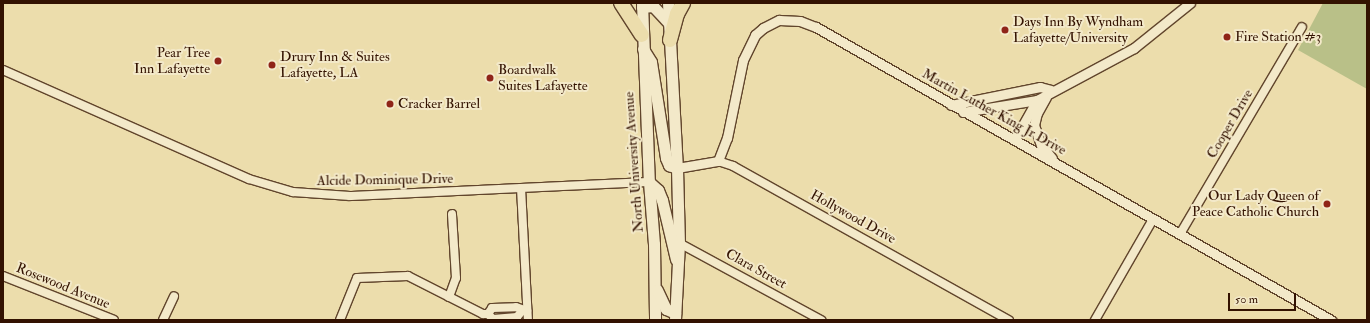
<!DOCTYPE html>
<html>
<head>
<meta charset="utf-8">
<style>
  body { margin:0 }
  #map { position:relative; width:1370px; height:323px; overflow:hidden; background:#ecddac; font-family:"IM FELL Double Pica",serif }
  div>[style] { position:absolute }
  .green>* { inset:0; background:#b9c088 }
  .roads { filter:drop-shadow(1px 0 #61452c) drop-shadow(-1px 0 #61452c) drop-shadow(0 1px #61452c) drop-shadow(0 -1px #61452c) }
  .minor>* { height:8px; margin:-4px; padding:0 4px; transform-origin:4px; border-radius:4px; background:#f3e9c9 }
  .tertiary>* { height:9px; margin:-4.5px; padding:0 4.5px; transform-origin:4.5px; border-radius:4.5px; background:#f3e9c9 }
  .secondary>* { height:11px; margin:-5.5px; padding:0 5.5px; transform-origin:5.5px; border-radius:5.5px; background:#f3e9c9 }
  .motorway>* { height:14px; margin:-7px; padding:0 7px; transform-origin:7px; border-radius:7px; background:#ecddac }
  .dots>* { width:11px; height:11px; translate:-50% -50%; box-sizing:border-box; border:2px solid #f3e9c9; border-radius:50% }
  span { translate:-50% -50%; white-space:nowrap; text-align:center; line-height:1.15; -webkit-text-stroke:4px #f3e9c9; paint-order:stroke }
  .poi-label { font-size:14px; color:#331201 }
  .left { translate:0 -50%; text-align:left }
  .right { translate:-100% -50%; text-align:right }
  .street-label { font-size:14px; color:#331201 }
  .frame { position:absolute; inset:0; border:4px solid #331201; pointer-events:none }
  .scale { position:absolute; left:1228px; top:293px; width:68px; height:18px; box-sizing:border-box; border:2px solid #331201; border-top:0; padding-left:5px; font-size:12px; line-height:14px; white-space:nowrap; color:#331201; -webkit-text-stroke:3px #f3e9c9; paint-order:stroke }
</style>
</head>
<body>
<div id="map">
  <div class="green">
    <div style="clip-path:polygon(1323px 3px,1367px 3px,1367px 89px,1298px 50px)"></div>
  </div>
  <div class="roads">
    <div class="minor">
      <div style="left:3px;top:70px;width:269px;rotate:23.9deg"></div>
      <div style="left:249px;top:179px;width:46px;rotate:16.5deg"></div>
      <div style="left:293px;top:192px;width:57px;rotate:4deg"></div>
      <div style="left:350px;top:196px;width:299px;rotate:-2.7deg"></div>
      <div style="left:718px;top:161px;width:16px;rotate:18deg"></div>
      <div style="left:733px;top:166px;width:316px;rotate:29.2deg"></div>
      <div style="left:521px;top:188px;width:132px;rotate:87deg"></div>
      <div style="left:1180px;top:234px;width:240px;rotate:-59.5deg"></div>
      <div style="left:679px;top:243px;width:162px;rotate:28.5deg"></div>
      <div style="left:3px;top:276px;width:119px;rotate:21.6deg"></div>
      <div style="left:449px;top:297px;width:20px;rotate:-70deg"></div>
      <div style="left:456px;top:278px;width:64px;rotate:-93.6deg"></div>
      <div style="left:522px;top:311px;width:8px;rotate:130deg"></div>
      <div style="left:517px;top:317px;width:24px;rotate:175deg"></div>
      <div style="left:493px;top:319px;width:7px;rotate:-135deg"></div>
      <div style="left:488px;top:314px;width:7px;rotate:-56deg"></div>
      <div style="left:492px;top:308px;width:24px;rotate:-2deg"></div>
      <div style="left:516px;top:307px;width:12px;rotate:20deg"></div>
      <div style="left:163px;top:320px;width:26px;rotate:-65deg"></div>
      <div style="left:340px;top:320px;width:45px;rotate:-68deg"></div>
      <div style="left:357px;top:278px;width:51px;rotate:-2.2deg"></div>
      <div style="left:408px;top:276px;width:84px;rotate:26.9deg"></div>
      <div style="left:483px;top:314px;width:5px"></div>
      <div style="left:1095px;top:320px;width:116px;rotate:-60.1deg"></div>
    </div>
    <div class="tertiary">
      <div style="left:1046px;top:97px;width:18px;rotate:119deg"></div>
      <div style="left:1037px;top:113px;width:12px;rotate:104deg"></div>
      <div style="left:1034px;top:125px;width:21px;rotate:71deg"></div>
      <div style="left:1041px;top:145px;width:17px;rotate:50deg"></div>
      <div style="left:951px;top:105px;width:91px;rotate:-11.4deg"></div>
      <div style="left:1040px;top:87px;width:11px;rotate:15deg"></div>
      <div style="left:963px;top:112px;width:75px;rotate:-9.2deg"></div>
      <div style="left:1015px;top:139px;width:45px;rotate:-60.6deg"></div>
      <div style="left:1037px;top:100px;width:110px;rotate:-28.2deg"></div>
      <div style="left:1134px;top:48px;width:72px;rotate:-38.8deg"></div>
      <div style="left:677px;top:168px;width:42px;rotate:-9.7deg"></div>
      <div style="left:718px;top:161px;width:25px;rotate:-69deg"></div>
      <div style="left:727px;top:138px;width:80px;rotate:-78.4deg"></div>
      <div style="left:743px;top:60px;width:28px;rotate:-64deg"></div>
      <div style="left:755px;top:35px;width:11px;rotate:-41deg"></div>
      <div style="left:763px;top:28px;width:18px;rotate:-27deg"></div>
      <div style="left:779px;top:20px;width:21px;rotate:3deg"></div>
      <div style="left:800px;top:21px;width:17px;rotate:21deg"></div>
      <div style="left:816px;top:27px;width:593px;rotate:29.64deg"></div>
    </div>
    <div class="secondary">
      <div style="left:642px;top:3px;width:179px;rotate:87.8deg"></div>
      <div style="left:649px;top:182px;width:62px;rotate:85.4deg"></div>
      <div style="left:654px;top:244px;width:76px;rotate:89.2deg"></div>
      <div style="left:668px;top:3px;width:165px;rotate:86.9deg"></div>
      <div style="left:677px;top:168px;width:75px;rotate:88.5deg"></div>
      <div style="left:679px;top:243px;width:77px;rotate:93deg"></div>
      <div style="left:642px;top:7px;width:11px;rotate:-5deg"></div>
      <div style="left:653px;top:6px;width:23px;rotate:47deg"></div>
      <div style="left:643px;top:49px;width:15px;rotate:58deg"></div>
      <div style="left:651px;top:62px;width:97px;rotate:81.1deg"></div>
      <div style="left:666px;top:158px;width:8px;rotate:67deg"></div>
      <div style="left:669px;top:165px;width:9px;rotate:21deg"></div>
      <div style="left:649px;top:182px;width:12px;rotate:42deg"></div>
      <div style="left:658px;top:190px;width:11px;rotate:68deg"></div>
      <div style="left:662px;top:200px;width:61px;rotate:76.7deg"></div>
      <div style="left:657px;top:290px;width:21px;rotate:65deg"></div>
      <div style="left:666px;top:309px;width:10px;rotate:24deg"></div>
    </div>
    <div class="motorway">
      <div style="left:621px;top:3px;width:38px;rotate:57deg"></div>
      <div style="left:670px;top:40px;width:27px;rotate:-75deg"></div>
      <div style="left:677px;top:14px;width:13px;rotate:-61deg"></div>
    </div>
  </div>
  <div class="dots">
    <div style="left:1005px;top:30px;background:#8f2418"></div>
    <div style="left:1227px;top:37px;background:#8f2418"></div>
    <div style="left:218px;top:61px;background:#8f2418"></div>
    <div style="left:272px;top:65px;background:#8f2418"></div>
    <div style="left:490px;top:78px;background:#8f2418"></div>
    <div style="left:390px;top:104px;background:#8f2418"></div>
    <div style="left:1327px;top:204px;background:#8f2418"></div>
  </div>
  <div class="poi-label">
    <span class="left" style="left:1013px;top:30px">Days Inn By Wyndham<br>Lafayette/University</span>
    <span class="left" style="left:1235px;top:37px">Fire Station #3</span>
    <span class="right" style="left:210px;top:61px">Pear Tree<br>Inn Lafayette</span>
    <span class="left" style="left:280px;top:65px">Drury Inn &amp; Suites<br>Lafayette, LA</span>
    <span class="left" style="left:498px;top:78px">Boardwalk<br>Suites Lafayette</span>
    <span class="left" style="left:398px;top:104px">Cracker Barrel</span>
    <span class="right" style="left:1319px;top:204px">Our Lady Queen of<br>Peace Catholic Church</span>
  </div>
  <div class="street-label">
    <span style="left:994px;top:112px;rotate:29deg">Martin Luther King Jr Drive</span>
    <span style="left:1230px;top:124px;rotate:-60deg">Cooper Drive</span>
    <span style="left:634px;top:162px;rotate:-94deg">North University Avenue</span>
    <span style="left:385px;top:180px;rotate:-1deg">Alcide Dominique Drive</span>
    <span style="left:853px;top:217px;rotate:29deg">Hollywood Drive</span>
    <span style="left:756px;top:269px;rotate:29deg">Clara Street</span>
    <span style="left:63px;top:286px;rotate:22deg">Rosewood Avenue</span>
  </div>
  <div class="frame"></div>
  <div class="scale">50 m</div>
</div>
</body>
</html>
